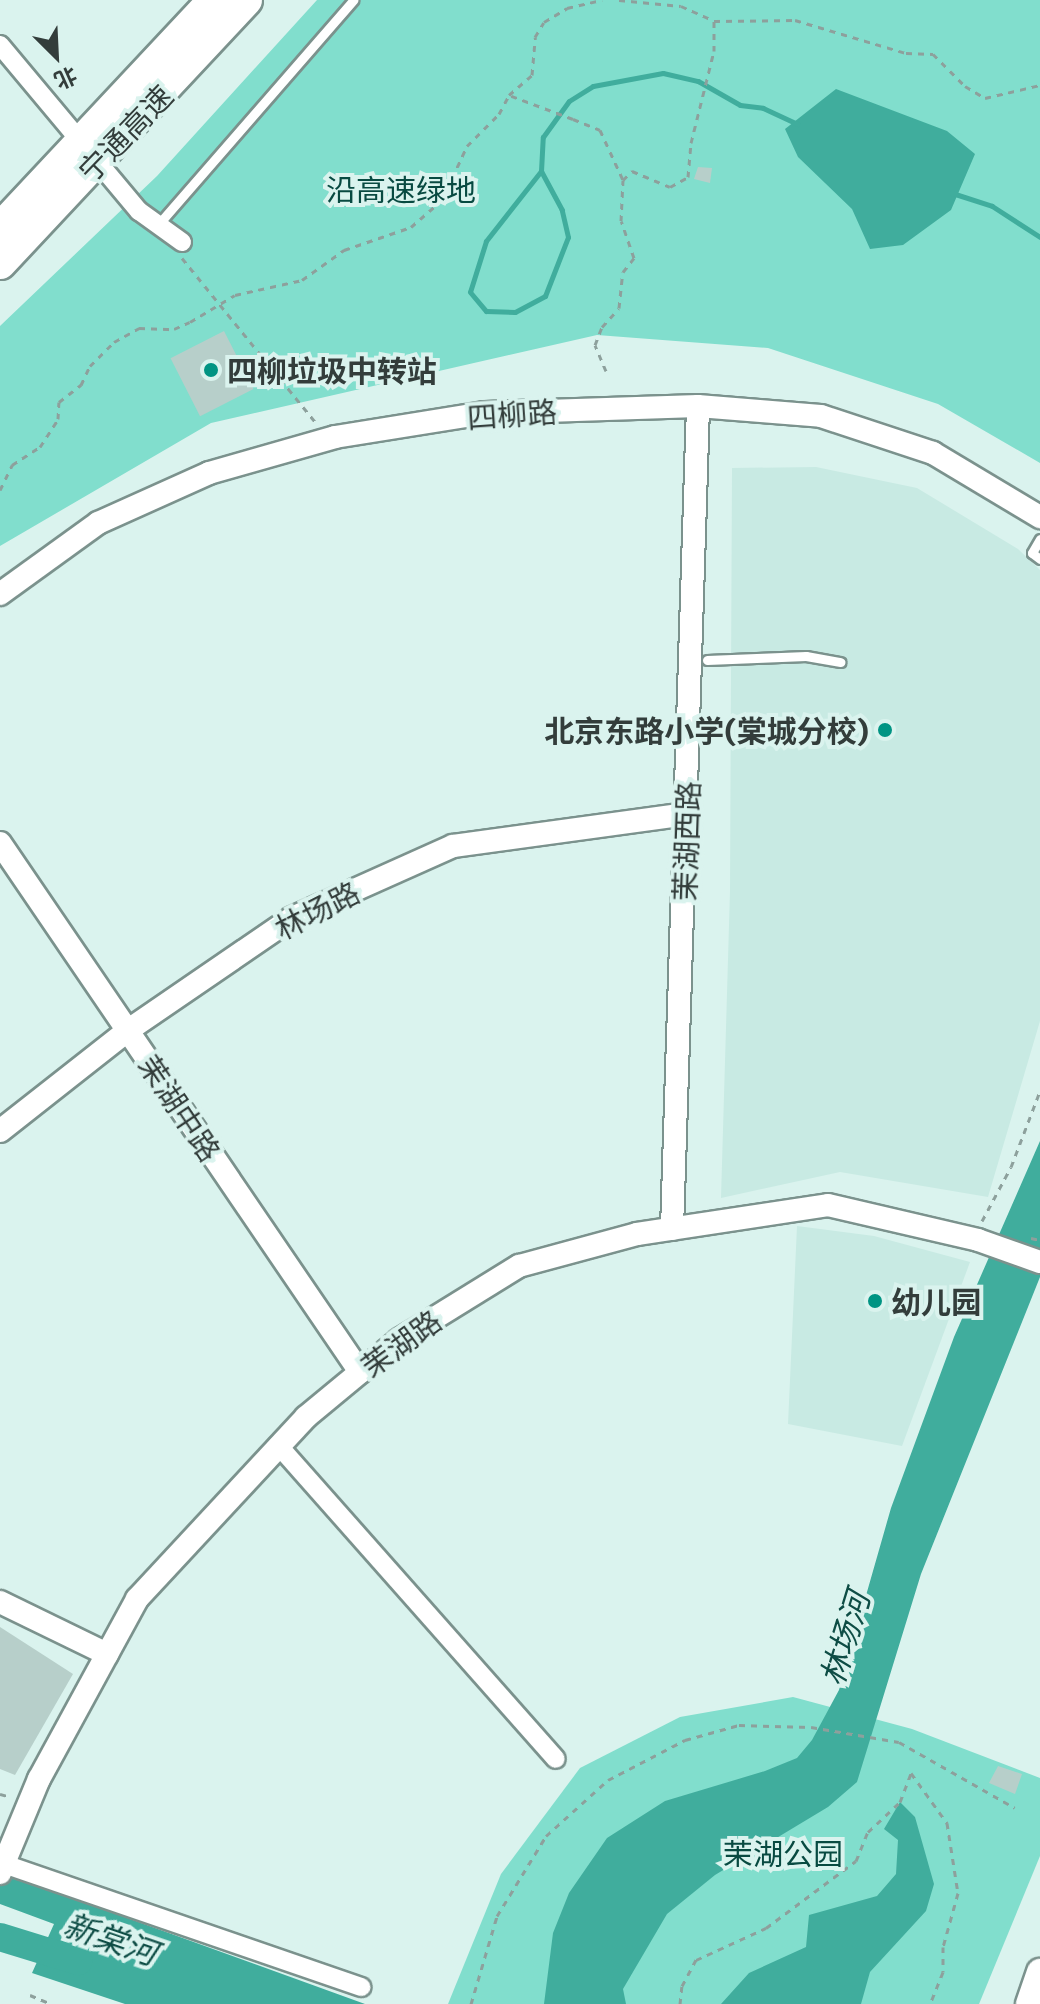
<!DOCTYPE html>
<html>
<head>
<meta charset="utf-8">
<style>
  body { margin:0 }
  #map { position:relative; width:1040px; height:2004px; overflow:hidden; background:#daf3ee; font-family:Commissioner,"Noto Sans SC",sans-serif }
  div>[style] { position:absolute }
  .built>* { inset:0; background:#c8eae3 }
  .green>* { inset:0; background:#81decd }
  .water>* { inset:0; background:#40ad9d }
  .stream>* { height:5px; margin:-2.5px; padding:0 2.5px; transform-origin:2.5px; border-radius:2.5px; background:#40ad9d }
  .river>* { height:28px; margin:-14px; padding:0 14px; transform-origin:14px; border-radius:14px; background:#40ad9d }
  .building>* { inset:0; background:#b7cfca; transform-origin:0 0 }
  .path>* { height:3px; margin-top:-1.5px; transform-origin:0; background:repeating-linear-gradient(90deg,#8da09c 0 6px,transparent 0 12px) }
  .roads { filter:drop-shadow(2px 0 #7b928d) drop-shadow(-2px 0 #7b928d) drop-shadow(0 2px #7b928d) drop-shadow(0 -2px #7b928d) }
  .service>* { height:9px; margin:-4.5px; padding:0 4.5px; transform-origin:4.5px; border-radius:4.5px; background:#fff }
  .minor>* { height:18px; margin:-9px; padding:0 9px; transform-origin:9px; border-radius:9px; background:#fff }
  .tertiary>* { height:22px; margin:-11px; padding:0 11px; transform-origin:11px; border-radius:11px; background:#fff }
  .secondary>* { height:26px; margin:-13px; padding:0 13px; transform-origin:13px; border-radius:13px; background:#fff }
  .motorway>* { height:32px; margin:-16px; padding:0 16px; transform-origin:16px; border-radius:16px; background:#fff }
  .dots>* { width:22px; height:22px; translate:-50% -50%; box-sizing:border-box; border:4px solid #daf3ee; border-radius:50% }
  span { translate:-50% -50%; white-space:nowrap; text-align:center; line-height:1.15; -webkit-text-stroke:8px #daf3ee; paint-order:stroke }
  .street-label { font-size:30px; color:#333d3b }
  .park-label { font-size:30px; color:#084a41 }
  .poi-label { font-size:30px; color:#333d3b; font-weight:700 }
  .left { translate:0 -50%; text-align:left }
  .right { translate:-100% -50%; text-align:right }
  .water-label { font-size:32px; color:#0e4d45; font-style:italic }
  .north { position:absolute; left:16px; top:16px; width:80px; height:80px; -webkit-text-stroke:6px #daf3ee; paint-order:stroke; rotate:156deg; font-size:22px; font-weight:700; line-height:32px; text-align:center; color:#333d3b }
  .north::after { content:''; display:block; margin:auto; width:28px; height:36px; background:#333d3b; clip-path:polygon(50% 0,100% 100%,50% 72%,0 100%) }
</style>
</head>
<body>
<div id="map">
  <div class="built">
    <div style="clip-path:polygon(816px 467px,917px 488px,1018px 549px,1040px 570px,1040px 1021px,988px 1197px,840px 1172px,721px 1198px,730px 891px,732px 468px)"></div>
    <div style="clip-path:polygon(797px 1226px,874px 1236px,970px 1262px,902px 1446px,788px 1424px)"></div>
  </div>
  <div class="green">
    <div style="clip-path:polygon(317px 0,1040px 0,1040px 463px,938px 404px,768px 348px,597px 335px,211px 423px,0 546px,0 326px,157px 176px)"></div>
    <div style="clip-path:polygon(793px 1697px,912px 1729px,1040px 1778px,1040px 1856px,979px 2004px,448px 2004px,501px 1874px,580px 1768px,680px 1717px)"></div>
  </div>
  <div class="water">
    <div style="clip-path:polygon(836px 89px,947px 131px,975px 154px,951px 210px,903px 245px,870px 249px,852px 209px,798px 157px,785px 129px)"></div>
    <div style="clip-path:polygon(1040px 1141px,1040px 1277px,921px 1574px,857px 1782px,828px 1807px,715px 1875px,667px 1914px,623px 1989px,626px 2004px,544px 2004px,553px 1933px,569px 1893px,607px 1838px,665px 1801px,765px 1771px,797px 1758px,812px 1740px,839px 1690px,891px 1508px,954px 1337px)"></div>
    <div style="clip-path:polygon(900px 1802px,915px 1817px,934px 1884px,926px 1911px,870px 1972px,861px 2004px,721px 2004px,749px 1973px,806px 1947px,809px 1915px,877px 1896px,896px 1874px,898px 1840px,884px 1829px)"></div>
    <div style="clip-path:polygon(0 1872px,365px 2004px,125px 2004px,32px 1973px,54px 1924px,0 1904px)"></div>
  </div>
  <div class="stream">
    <div style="left:541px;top:171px;width:89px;rotate:128.2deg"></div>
    <div style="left:486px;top:241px;width:53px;rotate:107.4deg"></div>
    <div style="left:470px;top:292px;width:25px;rotate:50deg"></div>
    <div style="left:486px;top:311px;width:29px;rotate:2deg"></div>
    <div style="left:515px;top:312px;width:34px;rotate:-28deg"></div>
    <div style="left:545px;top:296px;width:63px;rotate:-68.7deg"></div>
    <div style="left:568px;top:237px;width:28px;rotate:-103deg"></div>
    <div style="left:562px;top:210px;width:44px;rotate:-118.3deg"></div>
    <div style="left:541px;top:171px;width:34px;rotate:-87deg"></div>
    <div style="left:543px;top:137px;width:44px;rotate:-54.2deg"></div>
    <div style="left:569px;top:101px;width:28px;rotate:-32deg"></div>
    <div style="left:593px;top:86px;width:71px;rotate:-10.5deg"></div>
    <div style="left:663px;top:73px;width:36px;rotate:13deg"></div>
    <div style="left:698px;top:81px;width:48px;rotate:29.7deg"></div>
    <div style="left:740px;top:105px;width:23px;rotate:7deg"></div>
    <div style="left:763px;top:108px;width:38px;rotate:25deg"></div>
    <div style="left:952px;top:193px;width:42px;rotate:18deg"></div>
    <div style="left:992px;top:206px;width:57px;rotate:32.9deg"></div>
  </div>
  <div class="river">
    <div style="left:0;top:1937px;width:82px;rotate:17.1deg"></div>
  </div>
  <div class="building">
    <div style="clip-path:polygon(698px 167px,712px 168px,710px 183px,694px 179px)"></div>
    <div style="left:224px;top:331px;width:65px;height:60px;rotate:63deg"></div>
    <div style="clip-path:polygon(0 1627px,73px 1674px,15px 1775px,0 1769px)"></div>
    <div style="clip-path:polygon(998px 1766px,1022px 1774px,1015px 1794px,989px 1783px)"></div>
  </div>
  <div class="path">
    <div style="left:619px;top:0;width:62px;rotate:5.5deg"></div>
    <div style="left:681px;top:6px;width:36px;rotate:24deg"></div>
    <div style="left:714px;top:21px;width:81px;rotate:-0.7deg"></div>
    <div style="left:795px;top:20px;width:116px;rotate:16.6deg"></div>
    <div style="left:906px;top:53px;width:27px;rotate:2deg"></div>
    <div style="left:933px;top:54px;width:45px;rotate:45deg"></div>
    <div style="left:965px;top:86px;width:23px;rotate:31deg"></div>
    <div style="left:985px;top:98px;width:57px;rotate:-13.3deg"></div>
    <div style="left:573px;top:119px;width:29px;rotate:22deg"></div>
    <div style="left:600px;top:130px;width:55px;rotate:65.3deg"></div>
    <div style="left:623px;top:180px;width:13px;rotate:-45deg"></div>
    <div style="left:632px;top:171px;width:41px;rotate:22.8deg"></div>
    <div style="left:670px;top:187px;width:21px;rotate:-29deg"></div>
    <div style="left:688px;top:177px;width:34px;rotate:-85deg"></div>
    <div style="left:691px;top:143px;width:95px;rotate:-76deg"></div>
    <div style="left:714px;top:51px;width:30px;rotate:-90deg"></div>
    <div style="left:573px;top:119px;width:68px;rotate:-159.4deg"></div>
    <div style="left:509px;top:95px;width:30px;rotate:-41deg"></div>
    <div style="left:532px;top:75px;width:38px;rotate:-85deg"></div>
    <div style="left:535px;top:37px;width:17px;rotate:-59deg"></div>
    <div style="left:544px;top:22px;width:27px;rotate:-31deg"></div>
    <div style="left:567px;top:8px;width:36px;rotate:-13deg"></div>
    <div style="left:182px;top:258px;width:213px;rotate:50.9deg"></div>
    <div style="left:606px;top:371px;width:28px;rotate:-113deg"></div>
    <div style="left:595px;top:345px;width:19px;rotate:-69deg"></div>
    <div style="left:602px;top:327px;width:25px;rotate:-48deg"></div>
    <div style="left:619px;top:308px;width:36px;rotate:-84deg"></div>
    <div style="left:623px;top:272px;width:18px;rotate:-52deg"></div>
    <div style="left:634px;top:258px;width:39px;rotate:-109deg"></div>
    <div style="left:621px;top:221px;width:41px;rotate:-87.2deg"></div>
    <div style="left:0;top:490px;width:28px;rotate:-64deg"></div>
    <div style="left:12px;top:465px;width:33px;rotate:-33deg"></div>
    <div style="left:40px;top:447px;width:33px;rotate:-57deg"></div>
    <div style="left:58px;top:419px;width:17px;rotate:-87deg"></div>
    <div style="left:59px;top:402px;width:28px;rotate:-38deg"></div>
    <div style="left:81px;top:385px;width:21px;rotate:-65deg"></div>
    <div style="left:90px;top:366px;width:34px;rotate:-45deg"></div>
    <div style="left:114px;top:342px;width:29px;rotate:-29deg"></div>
    <div style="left:139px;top:328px;width:35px;rotate:2deg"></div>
    <div style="left:174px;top:329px;width:17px;rotate:-24deg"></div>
    <div style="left:190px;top:322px;width:52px;rotate:-31deg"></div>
    <div style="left:235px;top:295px;width:69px;rotate:-12.6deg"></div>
    <div style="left:302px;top:280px;width:52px;rotate:-35.5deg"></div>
    <div style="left:344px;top:250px;width:71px;rotate:-18.9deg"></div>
    <div style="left:411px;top:227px;width:41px;rotate:-41.1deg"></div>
    <div style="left:442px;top:200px;width:60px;rotate:-65.2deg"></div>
    <div style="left:467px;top:146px;width:45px;rotate:-45deg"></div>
    <div style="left:499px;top:114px;width:21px;rotate:-62deg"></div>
    <div style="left:982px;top:1221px;width:61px;rotate:-61.8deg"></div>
    <div style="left:1011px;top:1167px;width:81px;rotate:-69.1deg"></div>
    <div style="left:1031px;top:1238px;width:9px;rotate:13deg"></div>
    <div style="left:0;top:1794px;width:11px;rotate:15deg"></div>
    <div style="left:30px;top:1995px;width:23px;rotate:23deg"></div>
    <div style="left:471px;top:2004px;width:92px;rotate:-73.5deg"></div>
    <div style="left:497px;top:1916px;width:94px;rotate:-58.5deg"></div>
    <div style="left:546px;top:1836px;width:84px;rotate:-42.1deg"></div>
    <div style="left:608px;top:1780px;width:87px;rotate:-27.5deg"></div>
    <div style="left:685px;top:1740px;width:56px;rotate:-15.5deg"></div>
    <div style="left:739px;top:1725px;width:72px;rotate:1.6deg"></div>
    <div style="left:811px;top:1727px;width:89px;rotate:9.7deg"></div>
    <div style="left:899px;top:1742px;width:133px;rotate:29.6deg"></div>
    <div style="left:680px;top:2004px;width:18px;rotate:-84deg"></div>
    <div style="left:682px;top:1986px;width:30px;rotate:-62deg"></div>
    <div style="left:696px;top:1960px;width:77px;rotate:-24.6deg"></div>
    <div style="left:766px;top:1928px;width:112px;rotate:-36.7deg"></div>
    <div style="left:856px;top:1861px;width:31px;rotate:-68deg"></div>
    <div style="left:868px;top:1832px;width:44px;rotate:-43.2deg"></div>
    <div style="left:900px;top:1802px;width:31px;rotate:-69deg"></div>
    <div style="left:911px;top:1773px;width:62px;rotate:54.2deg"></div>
    <div style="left:947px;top:1823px;width:71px;rotate:81.1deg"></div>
    <div style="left:958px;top:1893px;width:56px;rotate:105.5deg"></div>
    <div style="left:943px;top:1947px;width:25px;rotate:90deg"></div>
    <div style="left:943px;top:1972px;width:35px;rotate:112deg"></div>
  </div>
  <div class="roads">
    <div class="service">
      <div style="left:156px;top:227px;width:301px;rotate:-49deg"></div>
      <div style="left:1040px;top:539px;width:16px;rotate:120deg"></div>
      <div style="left:1032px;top:553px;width:10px;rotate:37deg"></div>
      <div style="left:707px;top:660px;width:99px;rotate:-2.3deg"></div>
      <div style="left:806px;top:656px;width:35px;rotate:10deg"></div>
    </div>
    <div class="minor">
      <div style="left:0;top:45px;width:217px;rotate:50.1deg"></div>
      <div style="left:139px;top:211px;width:53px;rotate:35.8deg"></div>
      <div style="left:278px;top:1445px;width:419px;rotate:48.5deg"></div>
      <div style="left:4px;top:1864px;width:378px;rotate:19deg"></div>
    </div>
    <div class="tertiary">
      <div style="left:0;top:594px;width:121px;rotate:-35.9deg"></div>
      <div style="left:98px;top:523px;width:122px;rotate:-24.2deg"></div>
      <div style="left:209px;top:473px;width:131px;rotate:-15.9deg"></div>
      <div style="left:335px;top:437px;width:152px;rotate:-9.1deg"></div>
      <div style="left:485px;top:413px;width:213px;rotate:-1.9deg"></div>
      <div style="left:698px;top:406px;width:123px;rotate:4.6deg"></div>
      <div style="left:821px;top:416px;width:118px;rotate:18.3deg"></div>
      <div style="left:933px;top:453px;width:125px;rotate:30.9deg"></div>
      <div style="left:0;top:843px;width:640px;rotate:55.76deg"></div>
      <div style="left:0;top:1131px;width:162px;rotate:-38.2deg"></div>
      <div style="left:127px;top:1031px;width:200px;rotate:-34.4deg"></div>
      <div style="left:292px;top:918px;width:176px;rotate:-24.1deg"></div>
      <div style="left:453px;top:846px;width:236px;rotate:-7.8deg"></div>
      <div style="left:672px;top:1229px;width:823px;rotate:-88.19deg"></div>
      <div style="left:0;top:1602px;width:119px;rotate:25.9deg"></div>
      <div style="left:0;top:1873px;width:102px;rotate:-67.5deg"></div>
      <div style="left:39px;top:1779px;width:205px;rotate:-61.4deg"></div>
      <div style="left:137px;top:1599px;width:248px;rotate:-47.1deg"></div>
      <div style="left:306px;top:1417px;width:121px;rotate:-39.6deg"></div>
      <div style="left:399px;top:1340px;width:141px;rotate:-31.7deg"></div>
      <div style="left:519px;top:1266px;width:122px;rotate:-15.2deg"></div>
      <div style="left:637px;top:1234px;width:193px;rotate:-8.6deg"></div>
      <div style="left:828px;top:1205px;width:154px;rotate:13.1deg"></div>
      <div style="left:978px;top:1240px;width:66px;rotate:19.5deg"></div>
    </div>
    <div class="secondary">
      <div style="left:1029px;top:2004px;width:34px;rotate:-71deg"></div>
    </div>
    <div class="motorway">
      <div style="left:0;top:229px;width:313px;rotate:-46.9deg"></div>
      <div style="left:0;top:263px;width:360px;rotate:-46.9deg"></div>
    </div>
  </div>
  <div class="dots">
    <div style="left:211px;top:370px;background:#009483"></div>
    <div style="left:885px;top:730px;background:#009483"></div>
    <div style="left:875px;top:1301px;background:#009483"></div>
  </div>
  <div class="street-label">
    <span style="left:125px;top:133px;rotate:-46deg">宁通高速</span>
    <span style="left:512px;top:414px;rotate:-4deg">四柳路</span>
    <span style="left:686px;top:841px;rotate:-88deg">茉湖西路</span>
    <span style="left:317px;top:910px;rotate:-27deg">林场路</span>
    <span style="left:180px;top:1108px;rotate:56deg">茉湖中路</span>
    <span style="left:401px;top:1343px;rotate:-36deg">茉湖路</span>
  </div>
  <div class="park-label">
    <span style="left:401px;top:189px">沿高速绿地</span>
    <span style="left:783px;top:1853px">茉湖公园</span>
  </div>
  <div class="poi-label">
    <span class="left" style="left:227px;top:370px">四柳垃圾中转站</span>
    <span class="right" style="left:869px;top:730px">北京东路小学(棠城分校)</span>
    <span class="left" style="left:891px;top:1301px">幼儿园</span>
  </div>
  <div class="water-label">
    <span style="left:844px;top:1638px;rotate:-73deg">林场河</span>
    <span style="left:111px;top:1938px;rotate:19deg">新棠河</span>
  </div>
  <div class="north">北</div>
</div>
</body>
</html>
